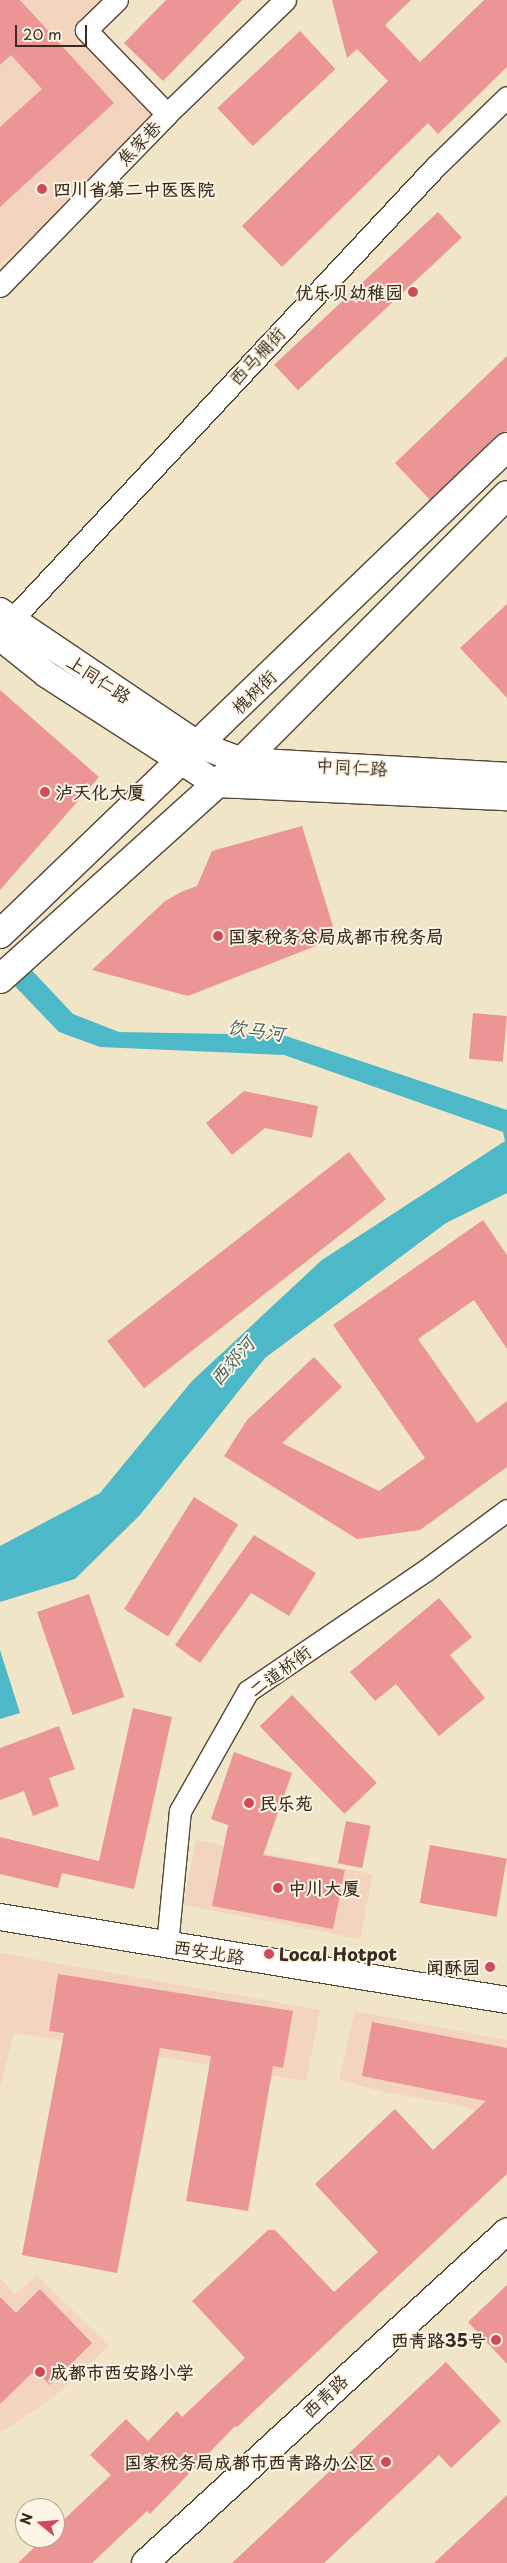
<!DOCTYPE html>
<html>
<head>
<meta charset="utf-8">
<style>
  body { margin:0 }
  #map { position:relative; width:507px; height:2563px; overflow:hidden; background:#f1e5c8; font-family:"Playpen Sans","LXGW WenKai TC",sans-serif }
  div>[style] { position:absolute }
  .built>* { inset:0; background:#f3d4bf; transform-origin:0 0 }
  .water>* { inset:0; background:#4cb8c8 }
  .building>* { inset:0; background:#eb9694; transform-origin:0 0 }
  .roads { filter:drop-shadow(1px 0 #564638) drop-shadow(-1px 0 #564638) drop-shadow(0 1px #564638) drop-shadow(0 -1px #564638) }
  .minor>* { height:21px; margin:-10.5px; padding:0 10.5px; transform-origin:10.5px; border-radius:10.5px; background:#fff }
  .tertiary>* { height:26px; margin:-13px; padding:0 13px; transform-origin:13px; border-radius:13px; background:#fff }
  .primary>* { height:28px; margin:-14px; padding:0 14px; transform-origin:14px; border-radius:14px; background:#fff }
  .dots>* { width:14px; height:14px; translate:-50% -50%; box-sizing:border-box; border:2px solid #fcf5e5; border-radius:50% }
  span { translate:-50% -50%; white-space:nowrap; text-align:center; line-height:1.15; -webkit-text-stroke:4px #fcf5e5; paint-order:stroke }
  .street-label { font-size:18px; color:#3b2a1e }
  .poi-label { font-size:18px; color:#3b2a1e; font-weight:700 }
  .left { translate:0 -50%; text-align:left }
  .right { translate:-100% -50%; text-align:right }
  .water-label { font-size:19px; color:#415c5a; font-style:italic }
  .north { position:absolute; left:15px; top:2498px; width:50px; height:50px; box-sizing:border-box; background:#fcf5e5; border:1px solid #afa495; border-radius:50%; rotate:287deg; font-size:14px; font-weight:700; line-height:20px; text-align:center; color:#3b2a1e }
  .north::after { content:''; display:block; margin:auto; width:18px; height:22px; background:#d1495b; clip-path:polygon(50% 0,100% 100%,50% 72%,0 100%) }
  .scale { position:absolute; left:15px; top:25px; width:72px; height:22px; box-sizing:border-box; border:2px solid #3b2a1e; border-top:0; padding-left:6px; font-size:15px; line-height:18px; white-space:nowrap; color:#3b2a1e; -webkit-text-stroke:4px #fcf5e5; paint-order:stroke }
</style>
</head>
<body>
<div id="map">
  <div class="built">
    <div style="clip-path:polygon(0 0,117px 0,86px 30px,167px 114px,0 265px)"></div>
    <div style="left:196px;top:1840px;width:180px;height:66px;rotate:11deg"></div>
    <div style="clip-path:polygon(0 1953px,320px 2010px,306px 2081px,14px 2033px,0 2089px)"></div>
    <div style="clip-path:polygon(355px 2011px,507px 2040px,507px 2120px,449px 2103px,384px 2092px,339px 2080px)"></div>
    <div style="clip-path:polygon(37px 2275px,109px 2346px,51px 2399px,0 2433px,0 2278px,15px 2294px)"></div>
  </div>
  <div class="water">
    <div style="clip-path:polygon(25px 963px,73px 1014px,119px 1032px,283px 1035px,507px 1110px,507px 1193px,446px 1223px,265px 1358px,140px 1515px,75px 1579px,0 1602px,0 1546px,100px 1493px,192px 1381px,322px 1260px,505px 1141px,503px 1132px,284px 1055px,100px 1047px,59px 1032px,9px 980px)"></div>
    <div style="clip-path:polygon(0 1650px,20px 1713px,0 1719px)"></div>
  </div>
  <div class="building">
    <div style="clip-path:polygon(0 0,20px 0,114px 103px,0 207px,0 127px,42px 89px,11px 55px,0 65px)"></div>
    <div style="clip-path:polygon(166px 0,242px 0,163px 81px,124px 43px)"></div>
    <div style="clip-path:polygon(332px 0,411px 0,385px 25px,420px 62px,484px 0,507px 0,507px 67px,438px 134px,428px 123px,282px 267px,242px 226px,388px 81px,357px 49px,347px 58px)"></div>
    <div style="left:300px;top:31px;width:52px;height:113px;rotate:47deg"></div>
    <div style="left:438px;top:212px;width:35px;height:224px;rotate:47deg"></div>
    <div style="clip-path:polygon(507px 356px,507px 431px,496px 436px,430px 500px,395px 463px)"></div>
    <div style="clip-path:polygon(507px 604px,507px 698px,460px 648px)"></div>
    <div style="clip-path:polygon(0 690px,99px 777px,0 890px)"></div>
    <div style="clip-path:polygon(302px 826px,336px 936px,313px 947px,188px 996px,92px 970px,165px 901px,183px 891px,197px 886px,212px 851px)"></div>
    <div style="left:473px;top:1013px;width:34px;height:46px;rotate:5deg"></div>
    <div style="clip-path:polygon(244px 1091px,318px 1106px,312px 1138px,265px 1128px,232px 1155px,206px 1123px)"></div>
    <div style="left:349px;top:1152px;width:60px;height:307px;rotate:52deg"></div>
    <div style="clip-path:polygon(483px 1220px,507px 1255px,507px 1349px,474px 1300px,418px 1339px,477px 1423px,507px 1401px,507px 1467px,420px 1530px,357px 1539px,224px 1456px,247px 1420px,314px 1357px,342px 1387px,282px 1443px,379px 1491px,425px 1458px,333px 1325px)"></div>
    <div style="left:194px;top:1497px;width:52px;height:132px;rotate:32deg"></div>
    <div style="clip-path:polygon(254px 1535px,316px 1573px,289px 1616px,251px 1593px,200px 1663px,175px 1645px)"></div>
    <div style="left:89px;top:1594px;width:109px;height:55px;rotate:71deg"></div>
    <div style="clip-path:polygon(439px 1598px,472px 1637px,450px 1655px,485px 1698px,439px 1736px,396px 1684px,375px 1701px,350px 1672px)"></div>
    <div style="left:292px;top:1695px;width:122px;height:45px;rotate:46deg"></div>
    <div style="clip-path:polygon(133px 1708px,172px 1717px,134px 1889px,62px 1873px,58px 1888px,0 1874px,0 1837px,99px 1861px)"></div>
    <div style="clip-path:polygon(59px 1726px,75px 1769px,49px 1778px,59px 1806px,33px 1816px,24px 1791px,0 1800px,0 1748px)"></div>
    <div style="clip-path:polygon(234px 1752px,292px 1773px,263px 1855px,345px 1870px,333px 1929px,212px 1906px,228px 1825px,211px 1819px)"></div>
    <div style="left:346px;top:1821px;width:25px;height:43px;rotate:11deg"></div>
    <div style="left:430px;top:1845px;width:78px;height:59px;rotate:10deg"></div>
    <div style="clip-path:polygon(58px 1974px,293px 2011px,283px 2068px,273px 2066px,248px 2211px,186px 2201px,211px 2056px,160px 2048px,117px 2273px,22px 2255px,64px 2033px,49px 2031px)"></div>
    <div style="clip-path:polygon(372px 2022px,507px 2048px,507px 2174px,237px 2427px,235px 2426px,150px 2514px,147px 2511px,92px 2563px,18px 2563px,44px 2538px,55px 2538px,55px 2528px,111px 2475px,90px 2455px,126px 2419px,148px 2441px,177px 2411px,182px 2417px,245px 2358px,192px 2301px,268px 2230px,275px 2230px,334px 2292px,378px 2252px,315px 2184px,395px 2109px,433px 2150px,486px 2101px,362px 2076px)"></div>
    <div style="clip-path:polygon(507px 2285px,507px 2364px,468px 2322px)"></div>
    <div style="clip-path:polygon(40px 2289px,92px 2343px,50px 2385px,35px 2370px,0 2404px,0 2297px,16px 2313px)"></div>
    <div style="clip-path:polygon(446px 2362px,501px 2421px,451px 2468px,439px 2455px,324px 2563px,232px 2563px)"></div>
    <div style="clip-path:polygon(507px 2495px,507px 2563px,434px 2563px)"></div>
  </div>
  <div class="roads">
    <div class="minor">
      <div style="left:167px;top:114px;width:164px;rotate:-44deg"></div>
      <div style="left:0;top:286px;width:240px;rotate:-45.8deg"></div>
      <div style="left:167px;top:114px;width:117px;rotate:-134deg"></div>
      <div style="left:86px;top:30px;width:43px;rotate:-44.1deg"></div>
      <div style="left:2px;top:630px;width:634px;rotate:-46.92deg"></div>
      <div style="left:435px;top:167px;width:100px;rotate:-44.2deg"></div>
      <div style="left:167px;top:1945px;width:135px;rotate:-84.5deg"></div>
      <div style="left:180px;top:1811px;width:138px;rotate:-60.5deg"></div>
      <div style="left:248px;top:1691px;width:215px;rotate:-34.2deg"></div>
      <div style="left:426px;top:1570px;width:101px;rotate:-36.5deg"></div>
    </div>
    <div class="tertiary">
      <div style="left:0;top:611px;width:240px;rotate:34deg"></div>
      <div style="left:199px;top:745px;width:46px;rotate:20.4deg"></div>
      <div style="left:242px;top:761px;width:265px;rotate:3.2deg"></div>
      <div style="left:0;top:637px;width:59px;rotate:38.8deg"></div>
      <div style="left:46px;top:674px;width:203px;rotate:32.8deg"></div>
      <div style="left:217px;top:784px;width:290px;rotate:2.6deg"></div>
      <div style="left:0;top:1917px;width:514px;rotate:9.3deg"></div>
      <div style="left:145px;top:2563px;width:491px;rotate:-42.5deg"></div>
    </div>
    <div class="primary">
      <div style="left:0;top:934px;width:703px;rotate:-43.85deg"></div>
      <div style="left:0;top:979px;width:326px;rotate:-42deg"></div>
      <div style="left:242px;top:761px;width:375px;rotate:-45.1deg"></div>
    </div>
  </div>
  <div class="dots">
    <div style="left:42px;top:189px;background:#d1495b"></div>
    <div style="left:413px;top:292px;background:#d1495b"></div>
    <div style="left:45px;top:792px;background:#d1495b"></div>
    <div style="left:218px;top:936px;background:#d1495b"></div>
    <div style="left:249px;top:1803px;background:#d1495b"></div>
    <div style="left:278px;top:1888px;background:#d1495b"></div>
    <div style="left:269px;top:1954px;background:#d1495b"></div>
    <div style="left:490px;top:1967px;background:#d1495b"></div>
    <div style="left:496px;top:2340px;background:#d1495b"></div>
    <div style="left:40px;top:2372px;background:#d1495b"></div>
    <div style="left:386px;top:2462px;background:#d1495b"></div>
  </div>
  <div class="street-label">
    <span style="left:139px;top:143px;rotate:-46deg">焦家巷</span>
    <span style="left:257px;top:356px;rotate:-47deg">西马棚街</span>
    <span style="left:99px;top:679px;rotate:33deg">上同仁路</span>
    <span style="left:254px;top:692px;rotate:-44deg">槐树街</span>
    <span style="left:352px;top:767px;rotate:3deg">中同仁路</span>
    <span style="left:280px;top:1671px;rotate:-37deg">二道桥街</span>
    <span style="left:209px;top:1952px;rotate:9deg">西安北路</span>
    <span style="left:325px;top:2396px;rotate:-43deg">西青路</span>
  </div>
  <div class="poi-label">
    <span class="left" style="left:53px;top:189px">四川省第二中医医院</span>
    <span class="right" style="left:403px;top:292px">优乐贝幼稚园</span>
    <span class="left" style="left:55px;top:792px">泸天化大厦</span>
    <span class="left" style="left:228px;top:936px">国家税务总局成都市税务局</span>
    <span class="left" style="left:259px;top:1803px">民乐苑</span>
    <span class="left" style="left:288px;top:1888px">中川大厦</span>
    <span class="left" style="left:279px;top:1954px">Local Hotpot</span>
    <span class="right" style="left:480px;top:1967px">闻酥园</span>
    <span class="right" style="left:486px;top:2340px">西青路35号</span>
    <span class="left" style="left:50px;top:2372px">成都市西安路小学</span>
    <span class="right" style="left:376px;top:2462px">国家税务局成都市西青路办公区</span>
  </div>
  <div class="water-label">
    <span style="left:256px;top:1030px;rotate:8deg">饮马河</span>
    <span style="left:232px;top:1361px;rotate:-49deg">西郊河</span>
  </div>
  <div class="north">N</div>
  <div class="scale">20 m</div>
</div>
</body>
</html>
